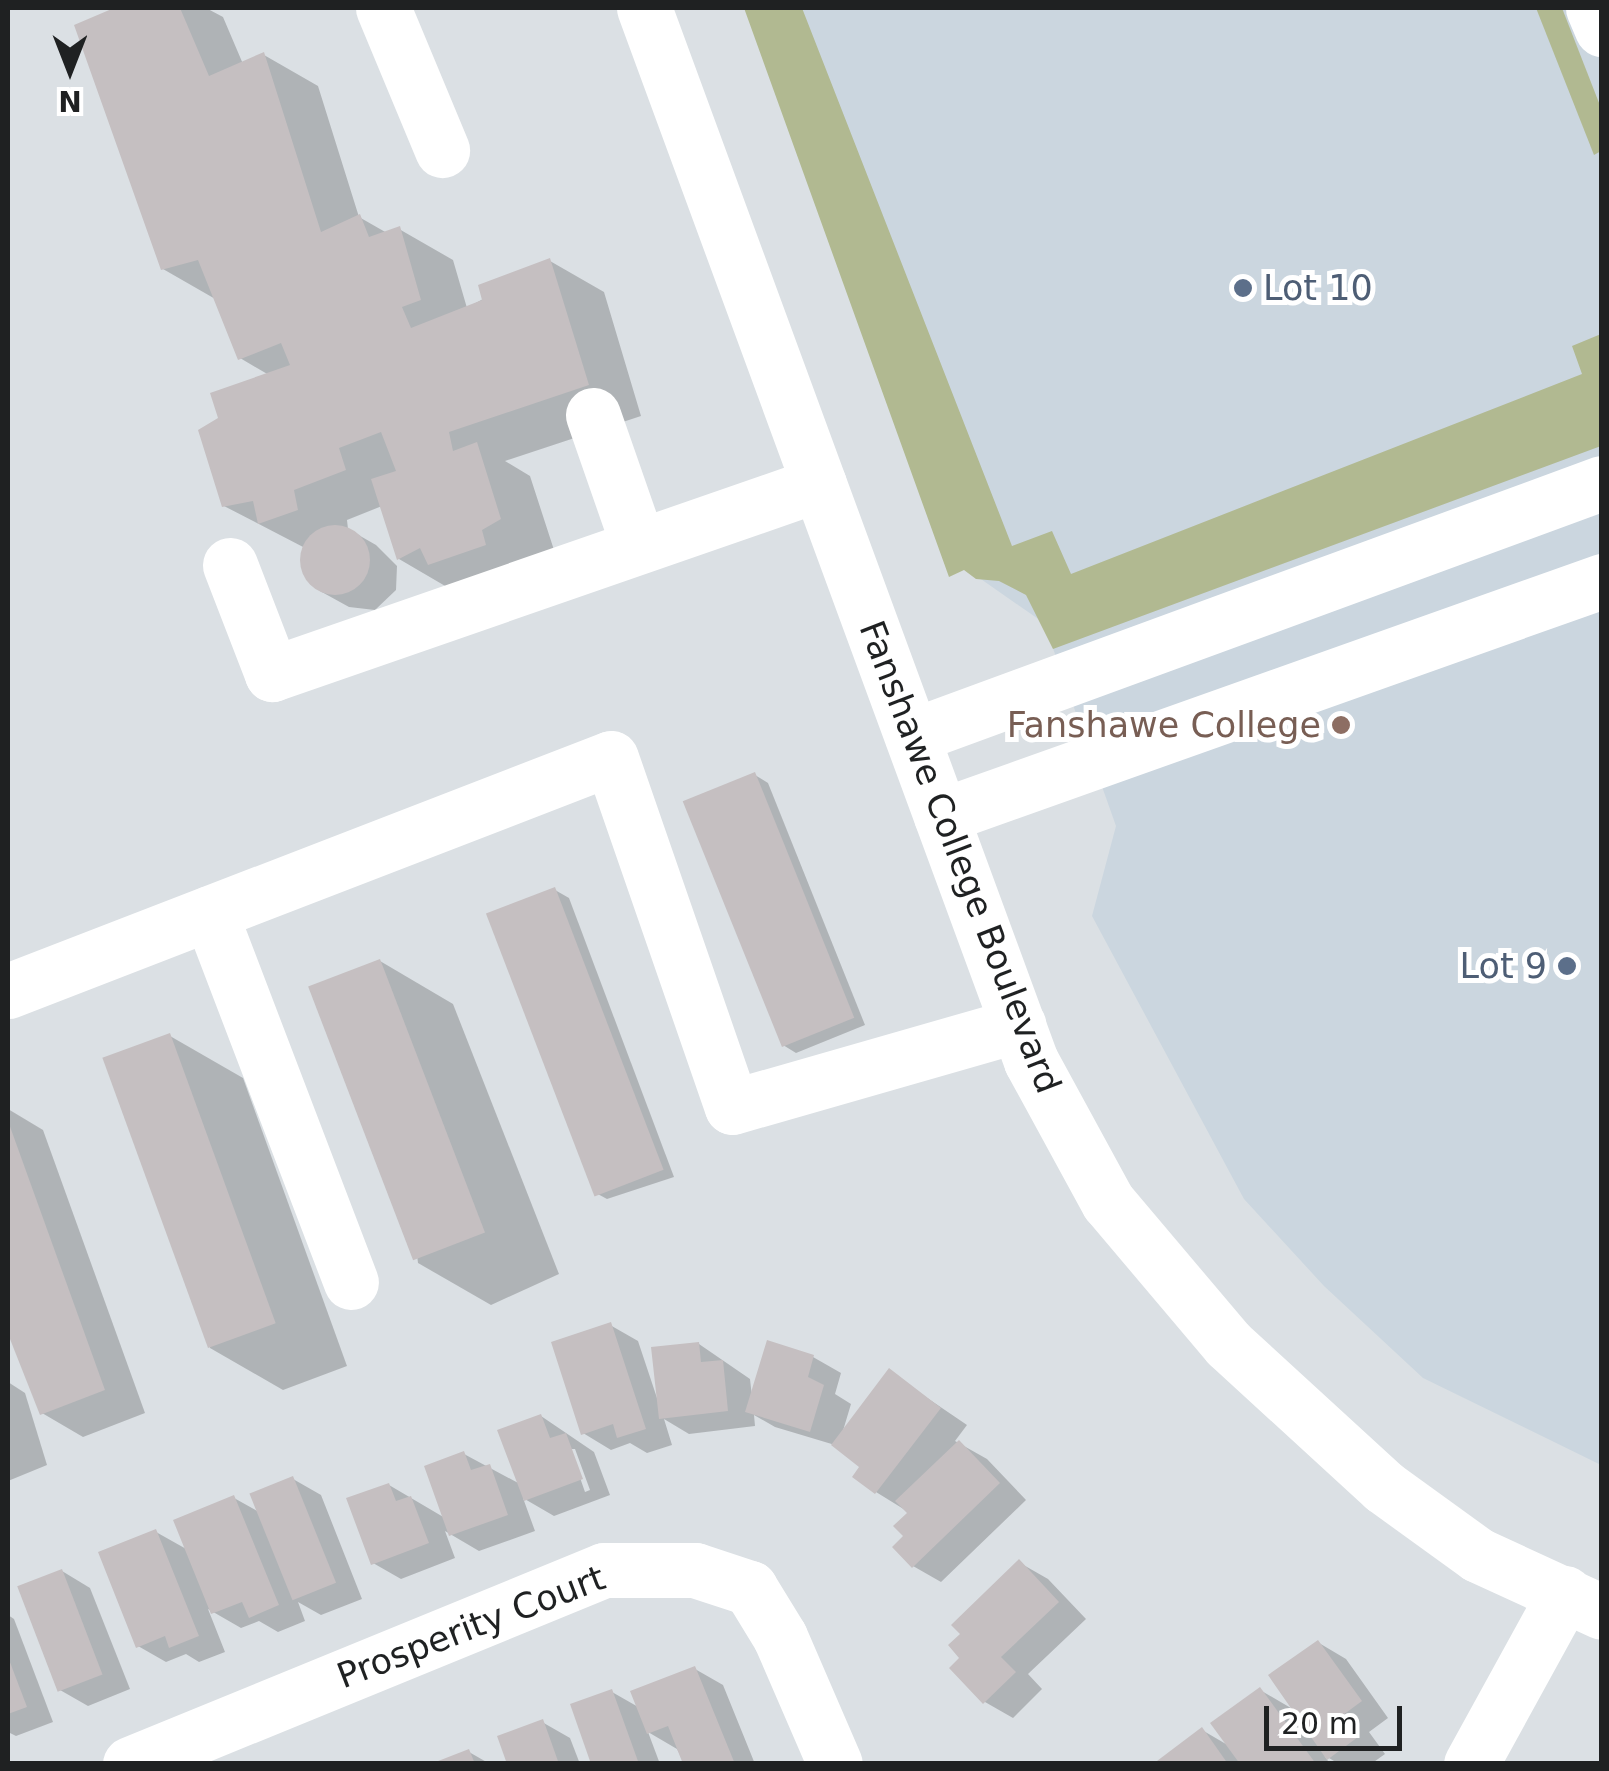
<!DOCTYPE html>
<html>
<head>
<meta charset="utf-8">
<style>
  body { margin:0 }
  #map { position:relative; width:1609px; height:1771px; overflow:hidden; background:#dbe0e4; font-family:"DejaVu Sans",sans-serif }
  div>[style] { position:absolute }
  .built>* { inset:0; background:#cbd6df }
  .green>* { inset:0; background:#b1b991 }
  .shadow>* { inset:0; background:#0003 }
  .building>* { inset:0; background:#c5bfc1; transform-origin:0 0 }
  .round { border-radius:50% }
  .minor>* { height:55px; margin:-27.5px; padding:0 27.5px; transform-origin:27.5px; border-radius:27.5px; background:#fff }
  .dots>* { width:28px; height:28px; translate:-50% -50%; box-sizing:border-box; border:5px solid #fff; border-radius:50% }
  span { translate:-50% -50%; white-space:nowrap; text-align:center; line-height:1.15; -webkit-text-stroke:10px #fff; paint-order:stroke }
  .service-label { font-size:35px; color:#4e5e75 }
  .left { translate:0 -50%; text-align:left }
  .right { translate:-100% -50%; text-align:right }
  .education-label { font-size:35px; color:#785e54 }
  .street-label { font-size:35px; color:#1f2122 }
  .frame { position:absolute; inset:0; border:10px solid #1f2122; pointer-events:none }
  .north { position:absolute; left:20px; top:20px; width:100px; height:100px; -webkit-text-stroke:8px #fff; paint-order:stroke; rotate:180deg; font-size:28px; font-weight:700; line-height:40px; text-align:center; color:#1f2122 }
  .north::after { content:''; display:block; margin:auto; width:35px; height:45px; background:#1f2122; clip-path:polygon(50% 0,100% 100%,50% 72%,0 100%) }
  .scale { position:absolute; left:1264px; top:1706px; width:138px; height:45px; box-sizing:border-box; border:5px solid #1f2122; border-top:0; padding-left:12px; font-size:30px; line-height:35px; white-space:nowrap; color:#1f2122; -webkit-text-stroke:8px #fff; paint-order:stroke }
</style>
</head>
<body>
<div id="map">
  <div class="built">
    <div style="clip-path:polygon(773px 8px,1601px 8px,1601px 1465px,1423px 1378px,1324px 1286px,1244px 1199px,1092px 916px,1116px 826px,1044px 623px,978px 577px)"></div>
  </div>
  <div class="green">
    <div style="clip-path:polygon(744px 8px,802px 8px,1012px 546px,1052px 531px,1071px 574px,1582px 374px,1572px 346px,1601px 334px,1601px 446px,1053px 649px,1026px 595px,999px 581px,976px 579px,964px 570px,949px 577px)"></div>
    <div style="clip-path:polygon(1536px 8px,1562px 8px,1601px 108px,1601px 151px,1594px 155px)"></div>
  </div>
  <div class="shadow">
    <div style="clip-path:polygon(120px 8px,206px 8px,223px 17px,243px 64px,264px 55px,318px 86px,359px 217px,387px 233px,399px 229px,453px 260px,467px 308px,550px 261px,604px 292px,641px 416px,505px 461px,530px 476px,554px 550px,452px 590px,399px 559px,382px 506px,347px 520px,348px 529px,376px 545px,397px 566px,396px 590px,375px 610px,349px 607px,320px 591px,304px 572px,305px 548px,224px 506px,221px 420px,269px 375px,240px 358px,217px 300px,163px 269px,77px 26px)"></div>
    <div style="clip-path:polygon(755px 775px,768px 783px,865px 1025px,796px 1053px,783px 1045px)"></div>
    <div style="clip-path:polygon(555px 890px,569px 898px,674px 1177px,607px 1199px,594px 1192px)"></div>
    <div style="clip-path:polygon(380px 961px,453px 1004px,559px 1274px,491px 1305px,418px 1263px)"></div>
    <div style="clip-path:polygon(170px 1036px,243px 1078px,347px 1366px,283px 1390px,210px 1348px)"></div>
    <div style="clip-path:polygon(8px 1109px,43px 1130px,145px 1413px,83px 1437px,42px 1413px,8px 1327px)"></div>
    <div style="clip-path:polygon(610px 1325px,638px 1341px,657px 1398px,699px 1344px,750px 1379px,752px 1397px,813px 1357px,841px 1373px,835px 1394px,851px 1404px,842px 1434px,889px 1372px,967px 1425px,955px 1441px,987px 1459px,1026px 1500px,941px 1582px,913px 1566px,907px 1536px,910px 1513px,876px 1492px,862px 1466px,835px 1445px,775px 1427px,754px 1415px,755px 1426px,689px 1434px,664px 1419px,672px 1445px,647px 1453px,630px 1443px,611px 1450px,583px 1433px)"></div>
    <div style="clip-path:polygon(8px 1382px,25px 1393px,47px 1465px,8px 1481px)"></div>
    <div style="clip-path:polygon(evenodd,541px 1416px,594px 1452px,610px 1495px,554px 1516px,523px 1498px,535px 1531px,479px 1551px,445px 1531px,455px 1558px,401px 1579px,373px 1563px,389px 1485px,445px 1518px,464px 1454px,520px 1484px,541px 1416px,570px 1449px,575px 1449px,590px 1490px,585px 1492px,570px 1449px)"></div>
    <div style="clip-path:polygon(293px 1479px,321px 1495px,362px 1599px,321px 1615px,298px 1602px,305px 1621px,278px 1632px,259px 1621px,241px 1628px,208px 1609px,225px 1652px,199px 1662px,186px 1654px,166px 1662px,138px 1646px,156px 1532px,188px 1550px,234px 1498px,259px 1512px)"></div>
    <div style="clip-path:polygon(1020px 1563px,1048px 1579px,1086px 1619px,1028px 1674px,1042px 1689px,1013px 1718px,985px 1702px,963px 1658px)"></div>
    <div style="clip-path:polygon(62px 1571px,90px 1588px,130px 1689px,88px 1706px,60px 1690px)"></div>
    <div style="clip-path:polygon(8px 1615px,14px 1619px,53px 1722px,16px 1736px,8px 1732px)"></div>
    <div style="clip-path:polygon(1319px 1643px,1346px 1659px,1388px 1718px,1369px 1732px,1385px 1754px,1371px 1764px,1339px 1764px,1324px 1755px,1330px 1764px,1157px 1764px,1202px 1730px,1231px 1747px,1260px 1690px,1296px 1711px)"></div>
    <div style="clip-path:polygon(695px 1669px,723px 1685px,755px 1764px,685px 1764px,677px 1749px,648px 1732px,660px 1764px,594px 1764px,612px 1692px,640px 1708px)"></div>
    <div style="clip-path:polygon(542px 1722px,570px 1738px,580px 1764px,510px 1764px)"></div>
    <div style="clip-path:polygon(469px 1752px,490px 1764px,439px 1764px)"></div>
  </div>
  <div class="building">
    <div style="clip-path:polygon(114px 8px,180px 8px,209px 76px,264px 52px,321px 232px,360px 214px,369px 237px,400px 226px,421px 300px,402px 307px,411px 328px,482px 300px,478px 285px,550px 258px,589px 385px,449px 432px,453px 451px,477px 442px,501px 519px,482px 530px,486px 545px,428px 565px,420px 548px,397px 560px,371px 479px,396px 471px,381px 432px,339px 448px,346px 470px,294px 490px,298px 510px,258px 524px,253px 501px,222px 507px,198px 430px,218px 418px,210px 393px,290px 365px,281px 343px,238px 360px,198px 260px,161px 270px,74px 25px)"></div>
    <div class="round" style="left:300px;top:525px;width:70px;height:70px"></div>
    <div style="left:755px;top:772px;width:265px;height:78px;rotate:68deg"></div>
    <div style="left:555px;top:887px;width:303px;height:74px;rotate:69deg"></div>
    <div style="left:380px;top:959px;width:293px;height:77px;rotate:69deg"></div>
    <div style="left:170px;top:1033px;width:309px;height:72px;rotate:70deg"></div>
    <div style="clip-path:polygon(8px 1121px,105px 1390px,40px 1415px,8px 1334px)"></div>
    <div style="clip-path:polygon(611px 1322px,646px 1429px,617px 1438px,613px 1424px,581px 1435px,551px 1342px)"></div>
    <div style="clip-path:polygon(767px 1340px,814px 1355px,808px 1377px,824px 1385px,810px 1432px,745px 1412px)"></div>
    <div style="clip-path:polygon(699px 1342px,701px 1362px,723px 1360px,728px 1411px,659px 1419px,651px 1347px)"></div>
    <div style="clip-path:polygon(889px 1368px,941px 1408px,875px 1494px,852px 1477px,859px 1467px,831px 1445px)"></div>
    <div style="clip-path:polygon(541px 1414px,550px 1438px,566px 1433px,583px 1479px,524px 1501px,497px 1430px)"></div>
    <div style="clip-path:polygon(959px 1440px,1000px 1483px,912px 1568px,892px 1547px,903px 1536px,893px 1526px,907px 1513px,895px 1501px)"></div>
    <div style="clip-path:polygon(464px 1451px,471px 1470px,490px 1464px,508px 1515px,449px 1536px,424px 1466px)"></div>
    <div style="left:293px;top:1476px;width:115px;height:47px;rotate:68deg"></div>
    <div style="clip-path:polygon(389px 1483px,396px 1501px,411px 1496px,429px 1543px,371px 1565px,346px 1498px)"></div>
    <div style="clip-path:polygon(234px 1495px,279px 1605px,249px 1618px,242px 1602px,211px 1614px,173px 1520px)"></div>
    <div style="clip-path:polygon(156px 1529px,199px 1636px,169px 1648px,165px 1636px,136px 1648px,98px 1552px)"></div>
    <div style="clip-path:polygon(1019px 1559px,1059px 1602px,1001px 1657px,1016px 1672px,983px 1704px,949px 1668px,959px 1658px,948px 1645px,960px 1634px,951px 1625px)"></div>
    <div style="left:62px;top:1569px;width:113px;height:48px;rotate:69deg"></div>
    <div style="clip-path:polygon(1318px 1640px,1362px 1701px,1343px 1715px,1358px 1737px,1327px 1760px,1268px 1675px)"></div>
    <div style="clip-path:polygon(8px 1657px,27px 1707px,8px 1714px)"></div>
    <div style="clip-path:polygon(695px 1666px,735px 1764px,683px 1764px,668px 1726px,647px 1734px,630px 1691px)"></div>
    <div style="clip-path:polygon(1260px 1687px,1316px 1764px,1240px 1764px,1210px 1723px)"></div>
    <div style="clip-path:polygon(612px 1689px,639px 1764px,591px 1764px,570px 1704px)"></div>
    <div style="clip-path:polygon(543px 1719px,559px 1764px,507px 1764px,497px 1736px)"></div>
    <div style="clip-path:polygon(1202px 1727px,1228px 1764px,1153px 1764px)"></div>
    <div style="clip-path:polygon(469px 1749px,475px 1764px,433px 1764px,433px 1763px)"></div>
  </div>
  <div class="minor">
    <div style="left:383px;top:8px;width:154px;rotate:67.4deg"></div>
    <div style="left:644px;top:8px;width:1122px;rotate:69.82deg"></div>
    <div style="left:1031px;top:1061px;width:161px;rotate:61.4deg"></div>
    <div style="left:1108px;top:1202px;width:186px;rotate:49.8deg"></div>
    <div style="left:1228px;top:1344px;width:212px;rotate:42.5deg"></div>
    <div style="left:1384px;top:1487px;width:116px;rotate:35.9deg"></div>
    <div style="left:1478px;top:1555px;width:136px;rotate:24.7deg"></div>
    <div style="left:1593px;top:8px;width:23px;rotate:67deg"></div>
    <div style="left:593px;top:415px;width:137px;rotate:70.8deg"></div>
    <div style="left:230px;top:565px;width:117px;rotate:68.9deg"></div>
    <div style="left:272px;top:674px;width:579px;rotate:-19.15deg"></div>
    <div style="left:912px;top:736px;width:735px;rotate:-20.14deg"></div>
    <div style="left:941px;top:816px;width:702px;rotate:-19.57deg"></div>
    <div style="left:210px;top:913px;width:395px;rotate:69.1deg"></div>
    <div style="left:8px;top:991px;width:646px;rotate:-21.13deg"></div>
    <div style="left:611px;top:758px;width:369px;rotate:70.9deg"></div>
    <div style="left:732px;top:1107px;width:298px;rotate:-16deg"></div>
    <div style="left:130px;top:1764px;width:512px;rotate:-22.26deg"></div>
    <div style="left:604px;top:1570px;width:91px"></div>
    <div style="left:695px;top:1570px;width:58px;rotate:18.1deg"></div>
    <div style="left:750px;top:1588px;width:57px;rotate:58.5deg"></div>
    <div style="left:780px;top:1637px;width:138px;rotate:66.6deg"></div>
    <div style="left:1471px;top:1764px;width:195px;rotate:-61.2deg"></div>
  </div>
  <div class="dots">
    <div style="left:1243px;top:288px;background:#5c6f8a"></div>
    <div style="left:1341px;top:725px;background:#8d6e63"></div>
    <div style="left:1567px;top:966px;background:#5c6f8a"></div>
  </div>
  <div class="service-label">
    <span class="left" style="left:1263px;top:288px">Lot 10</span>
    <span class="right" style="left:1547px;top:966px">Lot 9</span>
  </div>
  <div class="education-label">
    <span class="right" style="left:1321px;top:725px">Fanshawe College</span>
  </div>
  <div class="street-label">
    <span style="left:960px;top:857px;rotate:69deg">Fanshawe College Boulevard</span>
    <span style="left:471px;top:1627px;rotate:-21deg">Prosperity Court</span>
  </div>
  <div class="frame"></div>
  <div class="north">N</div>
  <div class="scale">20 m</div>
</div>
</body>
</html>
